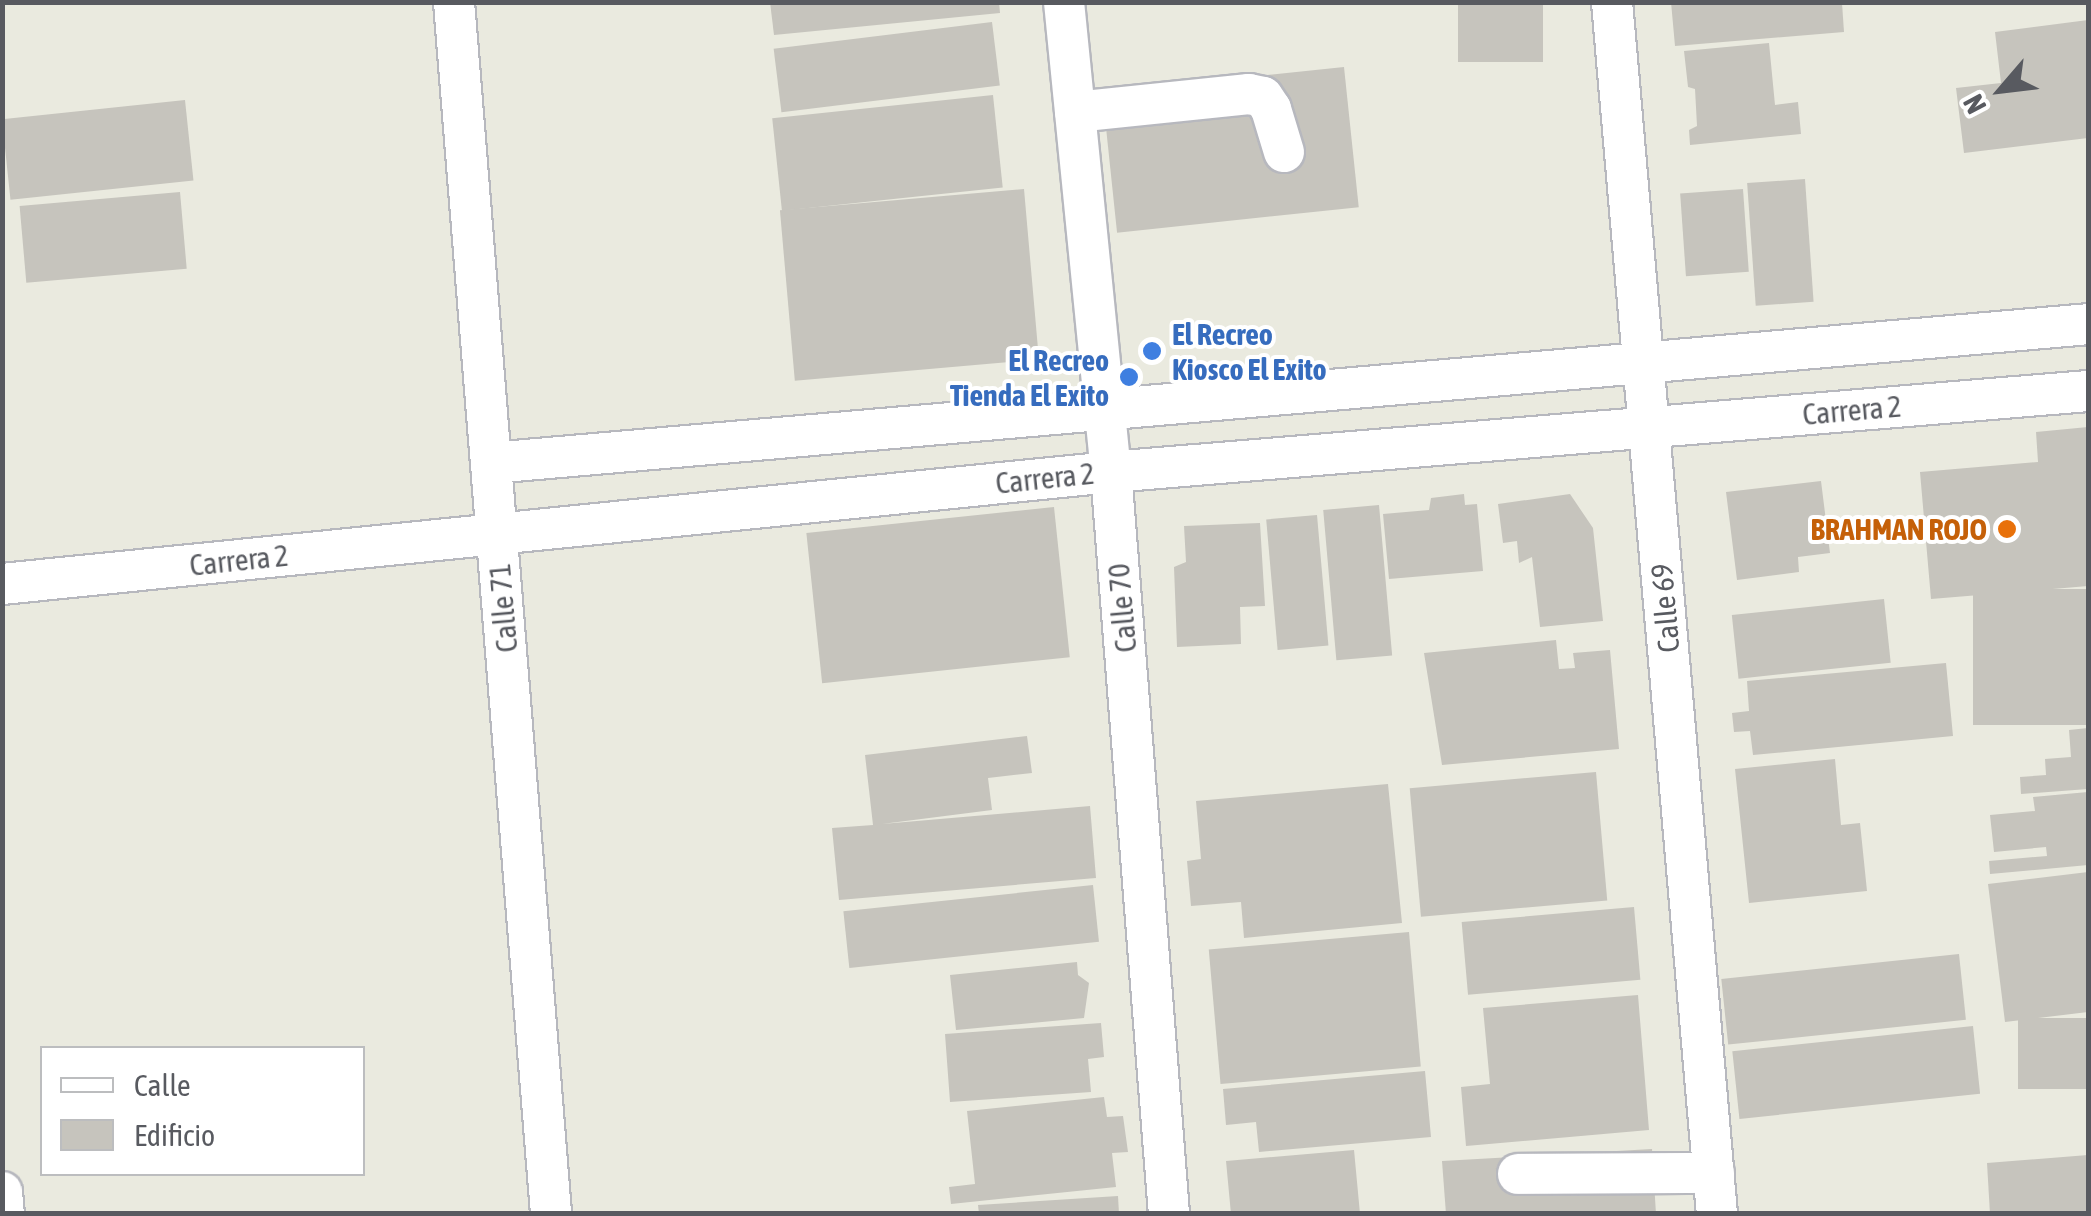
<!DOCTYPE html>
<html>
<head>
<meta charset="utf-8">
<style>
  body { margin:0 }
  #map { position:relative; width:2091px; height:1216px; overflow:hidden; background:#eaeadf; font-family:"Asap Condensed",sans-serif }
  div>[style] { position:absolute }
  .building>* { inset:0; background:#c6c4bd; transform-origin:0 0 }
  .roads { filter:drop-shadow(2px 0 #b7b8be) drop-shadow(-2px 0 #b7b8be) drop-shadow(0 2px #b7b8be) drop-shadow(0 -2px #b7b8be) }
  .minor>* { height:40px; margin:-20px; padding:0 20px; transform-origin:20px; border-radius:20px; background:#fff }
  .dots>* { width:28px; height:28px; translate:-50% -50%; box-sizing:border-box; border:5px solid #fff; border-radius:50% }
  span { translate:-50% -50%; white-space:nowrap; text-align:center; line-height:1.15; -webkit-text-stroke:8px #fff; paint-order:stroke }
  .shop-label { font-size:30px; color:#366cbe; font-weight:700 }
  .left { translate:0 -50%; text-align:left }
  .right { translate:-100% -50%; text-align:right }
  .street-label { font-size:30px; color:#585a60 }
  .food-label { font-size:30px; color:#c56008; font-weight:700 }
  .frame { position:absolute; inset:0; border:5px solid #585a60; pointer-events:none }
  .legend { position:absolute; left:40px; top:1046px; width:325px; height:130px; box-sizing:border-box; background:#fff; border:2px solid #bcbdbf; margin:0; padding:12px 18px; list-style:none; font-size:30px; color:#585a60 }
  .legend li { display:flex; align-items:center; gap:20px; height:50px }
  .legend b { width:50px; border:2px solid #bcbdbf }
  .north { position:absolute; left:1951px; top:40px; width:100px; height:100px; -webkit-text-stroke:8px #fff; paint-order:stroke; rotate:242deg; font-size:28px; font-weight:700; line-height:40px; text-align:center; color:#585a60 }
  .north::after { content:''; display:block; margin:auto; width:35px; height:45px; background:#585a60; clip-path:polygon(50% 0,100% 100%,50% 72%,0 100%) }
</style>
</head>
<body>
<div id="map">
  <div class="building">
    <div style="clip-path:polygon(770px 2px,999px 2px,1000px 13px,774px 35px)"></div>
    <div style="left:1458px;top:2px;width:85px;height:60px"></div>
    <div style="clip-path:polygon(1671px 2px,1842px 3px,1844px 32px,1675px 46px)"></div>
    <div style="clip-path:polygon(2088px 20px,2088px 138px,1964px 153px,1956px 88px,2001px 83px,1995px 32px)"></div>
    <div style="left:992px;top:22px;width:64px;height:220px;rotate:83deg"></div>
    <div style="clip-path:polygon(1769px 43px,1775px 105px,1798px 102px,1801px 134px,1690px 145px,1689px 130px,1697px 126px,1695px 89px,1688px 87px,1684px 51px)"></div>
    <div style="left:1344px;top:67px;width:141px;height:243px;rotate:84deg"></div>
    <div style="left:993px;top:95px;width:93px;height:222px;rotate:84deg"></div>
    <div style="left:185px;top:100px;width:81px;height:184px;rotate:84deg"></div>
    <div style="left:1805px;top:179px;width:123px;height:58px;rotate:86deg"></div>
    <div style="left:1024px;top:189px;width:171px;height:245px;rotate:85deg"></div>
    <div style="left:1743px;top:189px;width:83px;height:63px;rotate:86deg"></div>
    <div style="left:180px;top:192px;width:77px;height:161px;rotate:85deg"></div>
    <div style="clip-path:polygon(2088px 427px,2088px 586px,1931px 599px,1920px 472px,2038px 462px,2036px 432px)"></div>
    <div style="clip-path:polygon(1821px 481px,1830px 553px,1798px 557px,1799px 572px,1737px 580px,1726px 492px)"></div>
    <div style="clip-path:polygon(1464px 494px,1465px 505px,1477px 504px,1483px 571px,1389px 579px,1383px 514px,1429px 510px,1431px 498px)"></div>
    <div style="clip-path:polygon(1570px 494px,1593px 528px,1603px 621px,1540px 627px,1532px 557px,1519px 563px,1517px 541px,1503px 543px,1498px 504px)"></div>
    <div style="left:1379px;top:505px;width:151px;height:56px;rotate:85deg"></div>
    <div style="left:1054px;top:507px;width:151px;height:249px;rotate:84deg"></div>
    <div style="left:1317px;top:515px;width:131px;height:51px;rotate:85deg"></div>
    <div style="clip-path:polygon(1260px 523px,1265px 606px,1240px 607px,1241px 644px,1177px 647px,1174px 567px,1186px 562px,1184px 526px)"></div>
    <div style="left:2088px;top:589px;width:136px;height:115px;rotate:90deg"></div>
    <div style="left:1884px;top:599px;width:64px;height:153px;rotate:84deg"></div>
    <div style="clip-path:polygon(1556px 640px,1559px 669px,1575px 668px,1573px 653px,1610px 650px,1619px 749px,1442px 765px,1424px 653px)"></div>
    <div style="clip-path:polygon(1946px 663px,1953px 736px,1753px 755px,1750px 731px,1734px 732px,1732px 713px,1749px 711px,1747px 681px)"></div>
    <div style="clip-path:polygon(2088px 728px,2088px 789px,2021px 794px,2020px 777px,2046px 775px,2045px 759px,2071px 757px,2069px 730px)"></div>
    <div style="clip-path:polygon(1027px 736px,1032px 773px,988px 778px,992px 810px,882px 824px,1090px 806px,1096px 878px,839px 900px,832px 828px,873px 825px,865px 755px)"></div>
    <div style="clip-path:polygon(1835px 759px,1841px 825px,1860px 823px,1867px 891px,1749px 903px,1735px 769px)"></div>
    <div style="left:1596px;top:772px;width:129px;height:187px;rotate:85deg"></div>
    <div style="clip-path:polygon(1388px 784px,1402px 923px,1244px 938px,1241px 902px,1191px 906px,1187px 861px,1201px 859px,1196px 801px)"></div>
    <div style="clip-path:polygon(2088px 792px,2088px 865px,1990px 874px,1989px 861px,2047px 856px,2046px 847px,1994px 852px,1990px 815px,2035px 811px,2033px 797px)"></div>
    <div style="clip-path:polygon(2088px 872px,2088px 1012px,2005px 1022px,1988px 884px)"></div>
    <div style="left:1093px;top:885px;width:57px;height:251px;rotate:84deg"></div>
    <div style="left:1634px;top:907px;width:73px;height:173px;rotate:85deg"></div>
    <div style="left:1409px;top:932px;width:135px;height:201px;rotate:85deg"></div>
    <div style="left:1959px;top:954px;width:66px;height:239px;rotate:84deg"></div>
    <div style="clip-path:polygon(1077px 962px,1078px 975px,1089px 983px,1084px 1018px,956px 1030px,950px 975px)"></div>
    <div style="clip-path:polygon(1638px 995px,1649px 1130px,1466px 1146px,1461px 1087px,1490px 1084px,1483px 1008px)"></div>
    <div style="left:2088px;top:1018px;width:71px;height:70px;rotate:90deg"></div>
    <div style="clip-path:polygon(1101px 1023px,1104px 1057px,1088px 1059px,1091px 1092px,950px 1102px,945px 1034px)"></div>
    <div style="left:1973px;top:1026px;width:68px;height:242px;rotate:84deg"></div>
    <div style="clip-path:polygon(1425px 1071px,1431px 1137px,1259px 1152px,1256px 1122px,1226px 1125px,1223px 1089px)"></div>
    <div style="clip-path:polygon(1104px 1097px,1107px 1117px,1123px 1116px,1128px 1152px,1112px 1153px,1116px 1187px,951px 1204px,949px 1187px,975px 1184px,967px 1111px)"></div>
    <div style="clip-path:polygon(1652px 1149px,1656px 1214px,1446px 1214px,1442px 1161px)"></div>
    <div style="clip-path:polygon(1354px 1150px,1360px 1214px,1231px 1214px,1226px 1161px)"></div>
    <div style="clip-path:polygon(2088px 1155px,2088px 1214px,1990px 1214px,1987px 1163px)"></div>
    <div style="clip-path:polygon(1118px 1196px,1119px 1214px,979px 1214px,978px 1205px)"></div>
  </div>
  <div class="roads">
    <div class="minor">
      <div style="left:454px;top:2px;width:1216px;rotate:85.42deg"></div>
      <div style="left:1064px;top:2px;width:472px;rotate:84.3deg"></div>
      <div style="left:1111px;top:472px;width:744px;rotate:85.53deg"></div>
      <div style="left:1612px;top:2px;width:1217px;rotate:85.05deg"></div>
      <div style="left:1075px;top:112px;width:175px;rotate:-5.9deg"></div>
      <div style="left:1249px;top:94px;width:14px;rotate:12deg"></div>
      <div style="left:1263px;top:97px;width:14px;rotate:56deg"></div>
      <div style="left:1271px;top:109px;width:45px;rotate:73.2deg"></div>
      <div style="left:491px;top:463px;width:1603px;rotate:-4.97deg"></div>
      <div style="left:2px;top:584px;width:1115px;rotate:-5.77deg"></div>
      <div style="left:1111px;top:472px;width:980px;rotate:-4.74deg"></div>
      <div style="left:1518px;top:1174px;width:196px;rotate:-0.3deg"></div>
      <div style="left:2px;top:1192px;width:22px;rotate:85deg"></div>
    </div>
  </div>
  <div class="dots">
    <div style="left:1152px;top:351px;background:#3f7fe0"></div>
    <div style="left:1129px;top:377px;background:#3f7fe0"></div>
    <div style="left:2007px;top:529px;background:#e8710a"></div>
  </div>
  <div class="shop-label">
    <span class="left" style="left:1172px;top:351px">El Recreo<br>Kiosco El Exito</span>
    <span class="right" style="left:1109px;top:377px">El Recreo<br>Tienda El Exito</span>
  </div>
  <div class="street-label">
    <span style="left:1852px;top:410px;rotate:-5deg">Carrera 2</span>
    <span style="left:1045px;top:478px;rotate:-6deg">Carrera 2</span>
    <span style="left:239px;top:560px;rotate:-6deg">Carrera 2</span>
    <span style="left:503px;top:608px;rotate:-95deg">Calle 71</span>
    <span style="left:1122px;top:608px;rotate:-95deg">Calle 70</span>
    <span style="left:1665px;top:608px;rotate:-95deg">Calle 69</span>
  </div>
  <div class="food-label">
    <span class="right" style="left:1987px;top:529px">BRAHMAN ROJO</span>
  </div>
  <div class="frame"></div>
  <ul class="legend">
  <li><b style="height:12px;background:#fff"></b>Calle</li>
  <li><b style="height:28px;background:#c6c4bd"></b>Edificio</li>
  </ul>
  <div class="north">N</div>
</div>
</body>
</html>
